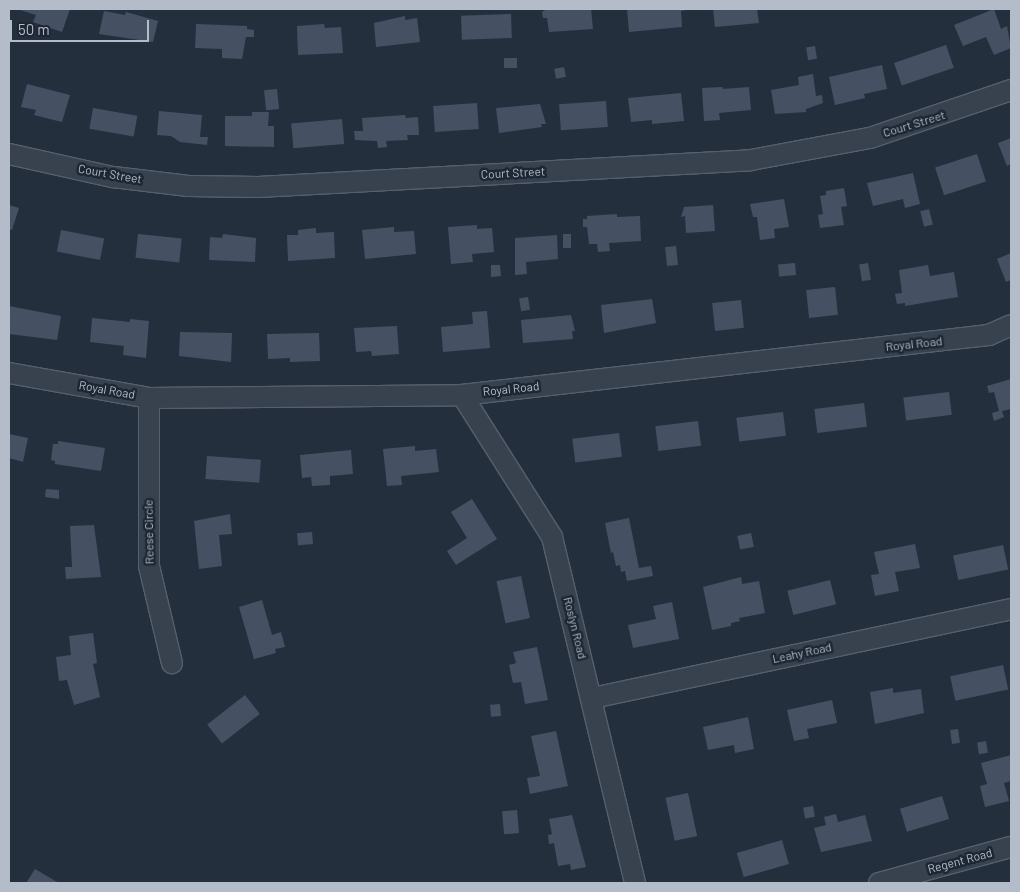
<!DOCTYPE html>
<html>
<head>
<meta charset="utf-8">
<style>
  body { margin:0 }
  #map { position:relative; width:1020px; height:892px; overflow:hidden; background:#242f3e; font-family:Barlow,sans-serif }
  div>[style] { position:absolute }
  .building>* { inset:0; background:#455162; transform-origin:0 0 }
  .roads { filter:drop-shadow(1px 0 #565f6c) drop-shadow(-1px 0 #565f6c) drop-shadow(0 1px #565f6c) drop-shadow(0 -1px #565f6c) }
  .minor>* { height:20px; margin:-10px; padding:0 10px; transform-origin:10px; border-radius:10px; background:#38414e }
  span { translate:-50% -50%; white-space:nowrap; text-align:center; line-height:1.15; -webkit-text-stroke:5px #1d2633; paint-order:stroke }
  .street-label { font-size:12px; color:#b4bcc9 }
  .frame { position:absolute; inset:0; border:10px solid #b4bcc9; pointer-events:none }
  .scale { position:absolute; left:10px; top:20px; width:139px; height:22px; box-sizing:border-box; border:2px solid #b4bcc9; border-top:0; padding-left:6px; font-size:15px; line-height:18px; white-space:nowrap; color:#b4bcc9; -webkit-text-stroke:4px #1d2633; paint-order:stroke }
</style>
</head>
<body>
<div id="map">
  <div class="building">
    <div style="clip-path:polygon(17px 9px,70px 9px,62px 32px,33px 22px,36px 15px)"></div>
    <div style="clip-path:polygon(547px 9px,591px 9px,593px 29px,549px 32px,547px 18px,543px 18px,542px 12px)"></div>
    <div style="clip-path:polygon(627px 9px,687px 9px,687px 10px,681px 11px,682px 27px,629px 32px)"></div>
    <div style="clip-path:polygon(713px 9px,757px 9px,759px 23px,715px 27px)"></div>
    <div style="clip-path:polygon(994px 9px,1001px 29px,1007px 26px,1011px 48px,994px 55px,986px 37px,963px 46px,954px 25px)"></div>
    <div style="clip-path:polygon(104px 11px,125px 15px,126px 12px,158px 21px,153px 42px,99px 34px)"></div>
    <div style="left:511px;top:14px;width:24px;height:50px;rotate:88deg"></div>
    <div style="clip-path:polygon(405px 16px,405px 20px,417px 18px,420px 42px,376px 47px,374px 23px)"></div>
    <div style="clip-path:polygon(196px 24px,247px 26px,247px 29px,254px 30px,254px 37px,246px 37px,242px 59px,222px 58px,222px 49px,195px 48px)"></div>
    <div style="clip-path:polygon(324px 24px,325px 28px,341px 27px,343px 53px,298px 55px,297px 26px)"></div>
    <div style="left:946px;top:45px;width:24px;height:55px;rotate:71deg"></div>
    <div style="left:815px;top:46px;width:13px;height:9px;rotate:81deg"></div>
    <div style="left:517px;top:58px;width:10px;height:13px;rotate:90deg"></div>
    <div style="clip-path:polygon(882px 65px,887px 89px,864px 94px,865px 98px,835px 105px,829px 77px)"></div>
    <div style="left:564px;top:67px;width:10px;height:10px;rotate:79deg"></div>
    <div style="clip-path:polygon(813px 74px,816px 96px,822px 95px,823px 103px,806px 109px,806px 112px,775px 114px,771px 90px,799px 85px,798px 77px)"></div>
    <div style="clip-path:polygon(27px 84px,70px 95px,62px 122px,34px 115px,36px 110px,21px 107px)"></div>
    <div style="clip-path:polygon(722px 87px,723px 89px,749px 87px,751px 110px,719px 113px,720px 120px,704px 121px,702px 88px)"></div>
    <div style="left:277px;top:89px;width:20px;height:13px;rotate:84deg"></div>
    <div style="clip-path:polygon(681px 93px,684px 121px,652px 124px,652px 120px,631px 122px,628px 98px)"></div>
    <div style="left:606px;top:101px;width:26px;height:47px;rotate:86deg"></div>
    <div style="left:477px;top:103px;width:26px;height:44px;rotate:86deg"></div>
    <div style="clip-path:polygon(540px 104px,546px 124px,541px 124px,542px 127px,499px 133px,496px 108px)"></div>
    <div style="left:93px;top:108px;width:45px;height:21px;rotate:10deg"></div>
    <div style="clip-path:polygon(159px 111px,202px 115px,200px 137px,208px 137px,207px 145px,180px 142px,171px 136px,157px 135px)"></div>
    <div style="clip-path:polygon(252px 112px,269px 112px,268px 126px,274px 126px,274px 147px,225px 146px,225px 116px,252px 116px)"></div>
    <div style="clip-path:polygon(405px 115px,406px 118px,418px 117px,419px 135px,407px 135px,408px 140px,386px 141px,387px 147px,378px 148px,377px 141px,355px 140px,354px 131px,363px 131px,362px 118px)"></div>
    <div style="left:342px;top:119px;width:25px;height:51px;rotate:85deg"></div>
    <div style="clip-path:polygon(1011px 138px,1011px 164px,1007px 166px,998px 143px)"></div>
    <div style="left:977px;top:154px;width:29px;height:44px;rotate:72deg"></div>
    <div style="clip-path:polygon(913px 173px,920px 204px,905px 208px,903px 199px,873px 206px,867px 183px)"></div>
    <div style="clip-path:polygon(844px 188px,847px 206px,841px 207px,844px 225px,820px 228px,818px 215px,823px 214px,820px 196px,826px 195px,826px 191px)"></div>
    <div style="clip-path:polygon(784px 199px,789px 227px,774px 229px,775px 238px,760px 240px,757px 217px,753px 217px,750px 204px)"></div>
    <div style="clip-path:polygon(9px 205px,19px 208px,12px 230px,9px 229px)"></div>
    <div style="clip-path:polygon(713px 205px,715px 231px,686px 233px,685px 216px,681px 217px,684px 207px)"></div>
    <div style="left:929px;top:209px;width:16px;height:9px;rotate:76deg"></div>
    <div style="clip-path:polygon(617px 214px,617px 217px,640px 216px,641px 241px,609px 243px,610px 251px,598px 252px,597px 244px,589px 244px,587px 227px,583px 227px,583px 219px,587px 219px,587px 216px)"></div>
    <div style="clip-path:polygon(477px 225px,477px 229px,492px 228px,494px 252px,472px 254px,473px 262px,451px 264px,448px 227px)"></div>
    <div style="clip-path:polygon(394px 227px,394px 232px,414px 231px,416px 254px,365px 259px,362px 230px)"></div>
    <div style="clip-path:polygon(316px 228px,316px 233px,334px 232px,335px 258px,288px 261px,287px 235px,298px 235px,298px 230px)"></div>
    <div style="left:61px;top:230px;width:44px;height:22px;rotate:11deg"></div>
    <div style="left:138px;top:234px;width:44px;height:24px;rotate:6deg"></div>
    <div style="clip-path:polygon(223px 234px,256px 238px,255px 262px,209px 260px,210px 237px,222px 238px)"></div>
    <div style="left:571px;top:234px;width:14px;height:8px;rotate:90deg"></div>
    <div style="clip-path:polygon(557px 235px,558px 259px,526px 262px,527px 274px,515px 275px,515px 238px)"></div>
    <div style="left:676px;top:246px;width:19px;height:11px;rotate:84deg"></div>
    <div style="clip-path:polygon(1011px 253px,1011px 280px,1006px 282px,997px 259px)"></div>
    <div style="left:795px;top:263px;width:12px;height:17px;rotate:85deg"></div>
    <div style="left:868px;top:263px;width:17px;height:9px;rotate:80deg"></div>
    <div style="clip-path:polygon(491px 265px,500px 265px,501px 276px,491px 277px)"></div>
    <div style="clip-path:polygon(928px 265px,930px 276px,954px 272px,958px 297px,905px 306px,905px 303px,897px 304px,895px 294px,902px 293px,899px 270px)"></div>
    <div style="left:835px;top:287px;width:28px;height:29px;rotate:84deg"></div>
    <div style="left:528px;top:297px;width:13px;height:9px;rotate:81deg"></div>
    <div style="clip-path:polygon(652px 299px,656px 323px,604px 333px,601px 305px)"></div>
    <div style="left:741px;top:300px;width:28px;height:29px;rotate:84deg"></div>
    <div style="clip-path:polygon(9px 306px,61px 316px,57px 340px,9px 334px)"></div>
    <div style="clip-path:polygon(487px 311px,490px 348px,443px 352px,441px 327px,473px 324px,472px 312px)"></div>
    <div style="clip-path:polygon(571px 315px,575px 331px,572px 331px,573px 339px,523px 343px,521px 320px)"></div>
    <div style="clip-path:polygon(92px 318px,130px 322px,130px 319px,149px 321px,146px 358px,123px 355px,124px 346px,90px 342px)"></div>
    <div style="clip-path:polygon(397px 326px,399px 354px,372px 356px,371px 351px,356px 352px,354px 328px)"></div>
    <div style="clip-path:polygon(180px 332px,232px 333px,231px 362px,179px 356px)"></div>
    <div style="clip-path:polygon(319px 333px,320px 361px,290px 362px,290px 358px,268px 359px,267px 334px)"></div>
    <div style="clip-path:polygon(1011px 379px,1011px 409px,1002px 411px,1004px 417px,994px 421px,992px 413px,999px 411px,994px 392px,989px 393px,987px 386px)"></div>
    <div style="left:949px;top:392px;width:23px;height:46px;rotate:83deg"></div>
    <div style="left:864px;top:403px;width:24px;height:50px;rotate:83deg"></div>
    <div style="left:783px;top:412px;width:24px;height:47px;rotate:83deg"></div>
    <div style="left:698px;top:421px;width:25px;height:43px;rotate:83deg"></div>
    <div style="left:619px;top:433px;width:24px;height:47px;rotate:83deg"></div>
    <div style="clip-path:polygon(9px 434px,28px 438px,23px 462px,9px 458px)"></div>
    <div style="clip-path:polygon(58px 441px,105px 448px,101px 471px,55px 464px,55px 461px,51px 460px,53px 444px,58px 444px)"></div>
    <div style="clip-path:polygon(415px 446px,415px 451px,436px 449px,439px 472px,401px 476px,402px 485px,387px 486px,383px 449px)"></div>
    <div style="clip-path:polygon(351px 450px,353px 474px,330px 476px,330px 485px,312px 486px,311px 477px,302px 478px,300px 455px)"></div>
    <div style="left:207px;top:456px;width:54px;height:23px;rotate:4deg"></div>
    <div style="clip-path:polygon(46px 489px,59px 490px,59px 499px,45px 497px)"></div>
    <div style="clip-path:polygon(472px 499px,497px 539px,456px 565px,447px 551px,467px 538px,451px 512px)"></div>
    <div style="clip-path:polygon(230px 514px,232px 534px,219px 535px,222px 566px,199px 569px,194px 521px)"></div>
    <div style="clip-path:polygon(629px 518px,639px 568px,651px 566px,653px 576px,627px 581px,625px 571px,621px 572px,620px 565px,616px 566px,613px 552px,611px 553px,605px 523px)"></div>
    <div style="clip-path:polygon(94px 525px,101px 577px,66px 579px,65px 567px,72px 567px,70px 526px)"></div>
    <div style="left:312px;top:532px;width:12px;height:15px;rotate:85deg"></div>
    <div style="left:751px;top:533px;width:14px;height:14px;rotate:78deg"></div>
    <div style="clip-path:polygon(915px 544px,920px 568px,895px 572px,899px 591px,875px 596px,871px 575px,879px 574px,874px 552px)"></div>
    <div style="left:1003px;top:545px;width:25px;height:51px;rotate:78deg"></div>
    <div style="left:521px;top:576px;width:43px;height:25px;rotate:78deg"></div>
    <div style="clip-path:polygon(741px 577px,742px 584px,759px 581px,765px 613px,739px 618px,740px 621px,731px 623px,731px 626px,712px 630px,703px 587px)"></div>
    <div style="left:830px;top:580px;width:25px;height:44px;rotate:76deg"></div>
    <div style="clip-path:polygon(262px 600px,272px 635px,281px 632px,285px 647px,275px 649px,276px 653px,254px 659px,239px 607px)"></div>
    <div style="clip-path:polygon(672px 602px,679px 639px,633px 648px,628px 625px,656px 619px,653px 606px)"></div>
    <div style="clip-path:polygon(93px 633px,97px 663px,93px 664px,100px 697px,74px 705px,67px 680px,59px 681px,56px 657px,71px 655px,69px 636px)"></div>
    <div style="clip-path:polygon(537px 647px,548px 700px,525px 704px,521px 682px,513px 683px,509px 665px,516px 663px,513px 652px)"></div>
    <div style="left:1003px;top:665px;width:25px;height:54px;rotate:78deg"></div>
    <div style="clip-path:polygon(893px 688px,893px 693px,921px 689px,924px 713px,875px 724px,870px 692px)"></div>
    <div style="left:245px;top:695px;width:24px;height:48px;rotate:52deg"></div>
    <div style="clip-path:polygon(832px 700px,837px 723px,807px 729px,809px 738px,794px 741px,787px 710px)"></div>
    <div style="left:500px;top:704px;width:12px;height:10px;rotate:85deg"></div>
    <div style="clip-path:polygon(748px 717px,754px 749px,735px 753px,734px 745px,708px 750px,703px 727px)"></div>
    <div style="left:958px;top:729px;width:14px;height:8px;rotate:82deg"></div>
    <div style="clip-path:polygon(556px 731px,568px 786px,530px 794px,527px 778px,540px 776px,531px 736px)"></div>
    <div style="left:986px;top:741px;width:12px;height:9px;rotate:81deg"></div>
    <div style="clip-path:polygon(1011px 755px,1011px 781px,1004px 783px,1009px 801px,985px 807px,980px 786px,987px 784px,981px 763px)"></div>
    <div style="left:688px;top:793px;width:44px;height:23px;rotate:78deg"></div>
    <div style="left:942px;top:796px;width:24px;height:44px;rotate:73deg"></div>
    <div style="left:813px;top:806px;width:11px;height:10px;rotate:80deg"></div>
    <div style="left:517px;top:810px;width:23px;height:15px;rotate:85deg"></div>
    <div style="clip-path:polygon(836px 814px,838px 822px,865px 815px,872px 841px,821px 852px,814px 828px,826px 825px,824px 817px)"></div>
    <div style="clip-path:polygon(572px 815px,586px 867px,571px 870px,570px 864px,558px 866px,554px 843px,549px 844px,548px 835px,552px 834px,549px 819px)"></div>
    <div style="left:782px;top:840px;width:25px;height:47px;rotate:74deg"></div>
    <div style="clip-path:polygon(35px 869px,59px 883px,26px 883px)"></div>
  </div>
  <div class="roads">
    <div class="minor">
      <div style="left:9px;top:154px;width:107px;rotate:12.5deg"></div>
      <div style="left:113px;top:177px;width:76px;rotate:6.8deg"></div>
      <div style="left:188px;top:186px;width:70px;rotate:0.8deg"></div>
      <div style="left:258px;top:187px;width:494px;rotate:-3.1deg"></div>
      <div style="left:751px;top:160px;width:121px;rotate:-10.5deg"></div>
      <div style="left:870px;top:138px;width:149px;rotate:-18.8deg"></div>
      <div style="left:9px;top:373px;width:142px;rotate:10.1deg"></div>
      <div style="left:149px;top:398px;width:313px;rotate:-0.5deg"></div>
      <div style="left:462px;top:395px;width:530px;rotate:-6.5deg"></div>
      <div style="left:989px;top:335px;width:24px;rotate:-24deg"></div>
      <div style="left:462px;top:395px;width:168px;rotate:57.6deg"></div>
      <div style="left:552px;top:537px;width:356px;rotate:76.5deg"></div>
      <div style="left:149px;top:398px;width:168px;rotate:90deg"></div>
      <div style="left:149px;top:566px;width:100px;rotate:76.7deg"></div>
      <div style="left:593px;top:698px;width:427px;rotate:-12deg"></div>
      <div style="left:879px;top:883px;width:137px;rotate:-15.3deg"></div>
    </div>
  </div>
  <div class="street-label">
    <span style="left:914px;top:124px;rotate:-17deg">Court Street</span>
    <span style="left:513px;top:173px;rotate:-3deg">Court Street</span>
    <span style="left:110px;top:174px;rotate:10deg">Court Street</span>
    <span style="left:914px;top:344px;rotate:-6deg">Royal Road</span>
    <span style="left:511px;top:389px;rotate:-6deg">Royal Road</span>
    <span style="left:107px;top:390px;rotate:10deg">Royal Road</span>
    <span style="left:149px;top:532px;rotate:-91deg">Reese Circle</span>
    <span style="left:575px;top:628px;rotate:76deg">Roslyn Road</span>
    <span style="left:802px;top:653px;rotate:-12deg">Leahy Road</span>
    <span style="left:960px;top:861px;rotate:-15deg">Regent Road</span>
  </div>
  <div class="frame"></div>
  <div class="scale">50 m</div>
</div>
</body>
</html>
